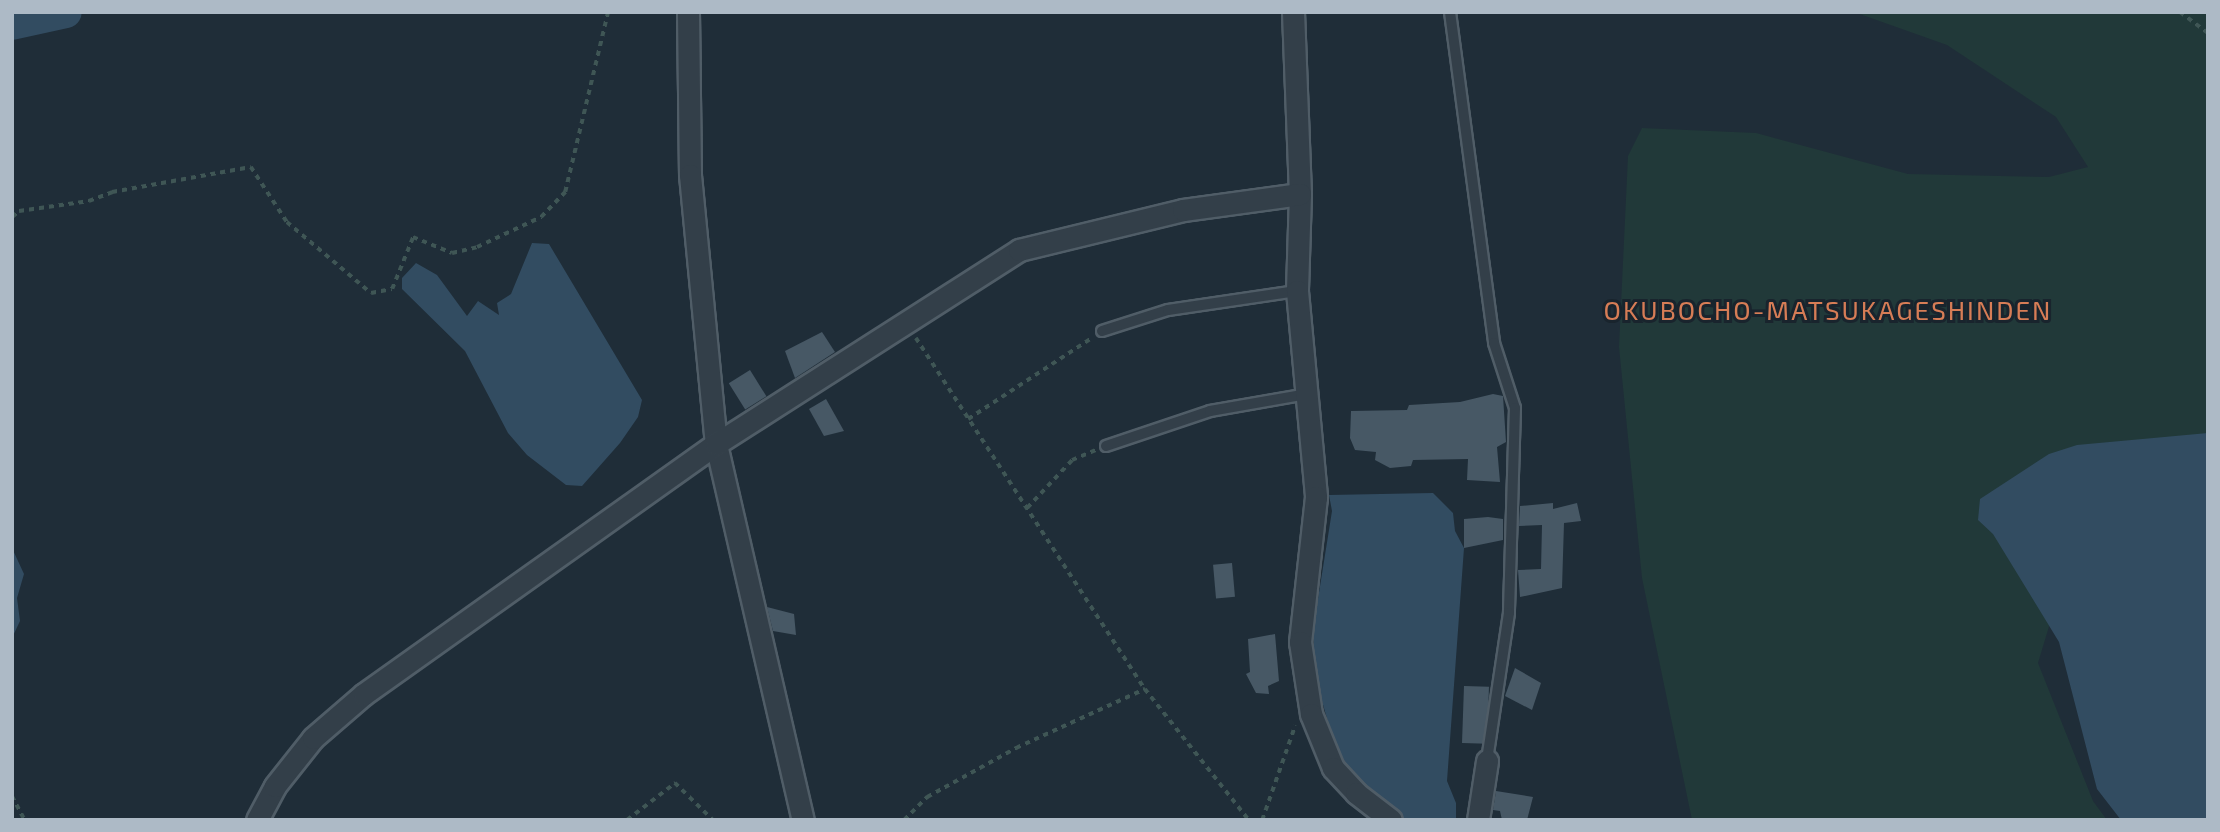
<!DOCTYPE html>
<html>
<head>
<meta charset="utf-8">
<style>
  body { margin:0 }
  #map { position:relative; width:2220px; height:832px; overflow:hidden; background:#1f2d38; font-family:"Exo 2",sans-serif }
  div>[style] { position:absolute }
  .green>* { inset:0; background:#213939 }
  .water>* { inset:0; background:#324c61 }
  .river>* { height:32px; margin:-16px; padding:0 16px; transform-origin:16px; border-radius:16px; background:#324c61 }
  .building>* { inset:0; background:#475865; transform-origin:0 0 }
  .path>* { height:3.5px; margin-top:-1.75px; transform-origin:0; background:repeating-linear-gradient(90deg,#3f5655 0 5px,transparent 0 10px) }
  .roads { filter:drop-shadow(2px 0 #505d67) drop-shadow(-2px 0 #505d67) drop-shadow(0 2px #505d67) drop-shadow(0 -2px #505d67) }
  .service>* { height:10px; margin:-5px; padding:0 5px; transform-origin:5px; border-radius:5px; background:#333f49 }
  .minor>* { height:21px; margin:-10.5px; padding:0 10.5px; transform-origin:10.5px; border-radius:10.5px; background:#333f49 }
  span { translate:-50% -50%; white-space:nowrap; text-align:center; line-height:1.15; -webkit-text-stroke:6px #19242d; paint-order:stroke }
  .quarter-label { font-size:26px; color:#d77d56; letter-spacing:2px }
  .frame { position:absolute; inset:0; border:14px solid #adbac6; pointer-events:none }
</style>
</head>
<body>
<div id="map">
  <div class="green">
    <div style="clip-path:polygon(1854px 12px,2208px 12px,2208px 502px,2072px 550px,2038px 663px,2093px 801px,2107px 820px,1692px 820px,1642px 578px,1619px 347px,1628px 156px,1642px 128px,1756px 133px,1908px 174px,2049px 177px,2088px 167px,2056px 117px,1947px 45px)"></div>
  </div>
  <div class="water">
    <div style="clip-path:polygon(532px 243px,549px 244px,642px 400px,638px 417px,620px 443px,582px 486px,566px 485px,527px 455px,508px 433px,465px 351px,402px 289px,402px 278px,416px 263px,437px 275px,467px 316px,478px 301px,499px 315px,497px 303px,511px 294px)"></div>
    <div style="clip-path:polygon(2208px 433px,2208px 820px,2121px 820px,2097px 789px,2059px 642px,1993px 534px,1978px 520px,1980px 499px,2049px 454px,2077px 445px)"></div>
    <div style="clip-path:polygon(1433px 493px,1453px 513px,1455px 531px,1464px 548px,1447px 781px,1456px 803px,1456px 820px,1405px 820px,1351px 775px,1337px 753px,1313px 670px,1314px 624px,1332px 511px,1329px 495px)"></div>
    <div style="clip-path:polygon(12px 548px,24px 574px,17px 598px,20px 621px,12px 638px)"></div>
  </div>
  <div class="river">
    <div style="left:12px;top:24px;width:55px;rotate:-12.5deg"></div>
  </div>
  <div class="building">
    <div style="clip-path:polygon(822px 332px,835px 352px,795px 378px,785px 351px)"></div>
    <div style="left:750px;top:370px;width:31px;height:25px;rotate:58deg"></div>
    <div style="clip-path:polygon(1493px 394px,1503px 396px,1506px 442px,1497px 447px,1500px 482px,1467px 480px,1468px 459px,1413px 460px,1411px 466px,1390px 468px,1375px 460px,1376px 452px,1355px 450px,1350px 438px,1351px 411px,1407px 410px,1409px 405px,1460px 402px)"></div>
    <div style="clip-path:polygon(826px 399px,844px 431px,824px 436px,809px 409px)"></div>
    <div style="clip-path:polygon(1553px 503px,1553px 509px,1577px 503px,1581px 521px,1564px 523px,1562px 588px,1520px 597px,1518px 570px,1541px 569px,1542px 525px,1519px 526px,1520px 506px)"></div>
    <div style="clip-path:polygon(1488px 517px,1503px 519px,1503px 540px,1464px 548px,1464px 519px)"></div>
    <div style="left:1232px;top:563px;width:34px;height:19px;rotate:85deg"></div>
    <div style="clip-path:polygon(767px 607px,794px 614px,796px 635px,773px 631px)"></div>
    <div style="clip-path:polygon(1275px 634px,1279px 681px,1268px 686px,1269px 694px,1256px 693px,1246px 674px,1250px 672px,1248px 639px)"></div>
    <div style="clip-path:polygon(1515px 668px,1541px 683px,1532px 710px,1505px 696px)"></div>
    <div style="left:1464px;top:686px;width:25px;height:57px;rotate:2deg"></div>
    <div style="clip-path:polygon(1496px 791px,1533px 797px,1527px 820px,1502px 820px,1500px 811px,1493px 810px)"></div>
  </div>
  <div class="path">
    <div style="left:2180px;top:12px;width:35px;rotate:37deg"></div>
    <div style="left:12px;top:217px;width:9px;rotate:-41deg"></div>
    <div style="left:19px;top:211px;width:71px;rotate:-8.1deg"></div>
    <div style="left:89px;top:201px;width:25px;rotate:-21deg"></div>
    <div style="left:112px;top:192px;width:141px;rotate:-10.2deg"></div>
    <div style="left:251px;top:167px;width:66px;rotate:56.8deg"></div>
    <div style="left:287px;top:222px;width:110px;rotate:40.2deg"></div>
    <div style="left:371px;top:293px;width:21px;rotate:-11deg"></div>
    <div style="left:392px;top:289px;width:56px;rotate:-68deg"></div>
    <div style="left:413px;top:237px;width:42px;rotate:22.3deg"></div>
    <div style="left:452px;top:253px;width:26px;rotate:-13deg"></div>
    <div style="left:477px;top:247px;width:71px;rotate:-25.1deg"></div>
    <div style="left:541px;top:217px;width:35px;rotate:-46deg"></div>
    <div style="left:565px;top:192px;width:185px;rotate:-76.6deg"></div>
    <div style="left:916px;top:338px;width:419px;rotate:56.9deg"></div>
    <div style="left:1145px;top:689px;width:167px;rotate:51.6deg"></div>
    <div style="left:968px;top:419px;width:148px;rotate:-33.2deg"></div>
    <div style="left:1027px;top:508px;width:66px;rotate:-46.8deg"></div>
    <div style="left:1072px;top:460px;width:26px;rotate:-23deg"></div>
    <div style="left:12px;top:796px;width:27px;rotate:62deg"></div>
    <div style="left:627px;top:820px;width:61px;rotate:-37.6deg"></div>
    <div style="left:675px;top:783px;width:53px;rotate:44.2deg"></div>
    <div style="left:904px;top:820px;width:33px;rotate:-45deg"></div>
    <div style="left:927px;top:797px;width:102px;rotate:-28.8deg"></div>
    <div style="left:1016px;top:748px;width:142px;rotate:-24.6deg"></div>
    <div style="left:1262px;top:820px;width:100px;rotate:-70.7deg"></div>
  </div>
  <div class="roads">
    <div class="service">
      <div style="left:1450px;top:12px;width:334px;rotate:82.4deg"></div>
      <div style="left:1494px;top:343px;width:68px;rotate:72.1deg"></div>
      <div style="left:1515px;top:408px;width:205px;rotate:91.7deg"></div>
      <div style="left:1509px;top:613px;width:150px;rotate:98.5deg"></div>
      <div style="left:1102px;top:331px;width:69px;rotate:-17.7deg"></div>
      <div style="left:1168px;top:310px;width:130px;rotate:-8.4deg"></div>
      <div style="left:1106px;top:446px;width:110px;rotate:-18.6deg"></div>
      <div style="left:1210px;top:411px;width:98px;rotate:-9.9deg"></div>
    </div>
    <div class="minor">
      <div style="left:688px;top:12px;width:163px;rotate:89.3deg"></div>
      <div style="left:690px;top:175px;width:270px;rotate:84.5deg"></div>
      <div style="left:716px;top:444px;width:386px;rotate:77deg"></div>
      <div style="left:1293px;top:12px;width:182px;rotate:87.8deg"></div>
      <div style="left:1300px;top:194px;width:97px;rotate:91.8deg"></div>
      <div style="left:1297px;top:291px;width:207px;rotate:84.7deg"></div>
      <div style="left:1316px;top:497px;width:146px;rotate:96.3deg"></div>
      <div style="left:1300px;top:642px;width:73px;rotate:81.3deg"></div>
      <div style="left:1311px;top:714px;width:58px;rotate:67.8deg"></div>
      <div style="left:1333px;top:768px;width:34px;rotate:47deg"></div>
      <div style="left:1356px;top:793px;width:44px;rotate:37.6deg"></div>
      <div style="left:257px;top:820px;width:38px;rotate:-62deg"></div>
      <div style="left:275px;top:786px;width:61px;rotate:-51.6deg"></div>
      <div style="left:313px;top:738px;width:67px;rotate:-40.8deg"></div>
      <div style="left:364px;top:694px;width:432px;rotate:-35.4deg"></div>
      <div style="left:716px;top:444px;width:360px;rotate:-32.6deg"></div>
      <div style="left:1019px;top:250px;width:169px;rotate:-13.7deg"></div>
      <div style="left:1183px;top:210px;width:118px;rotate:-7.8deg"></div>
      <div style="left:1478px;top:820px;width:60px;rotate:-81.3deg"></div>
    </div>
  </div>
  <div class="quarter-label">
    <span style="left:1828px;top:310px">OKUBOCHO-MATSUKAGESHINDEN</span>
  </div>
  <div class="frame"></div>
</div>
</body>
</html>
